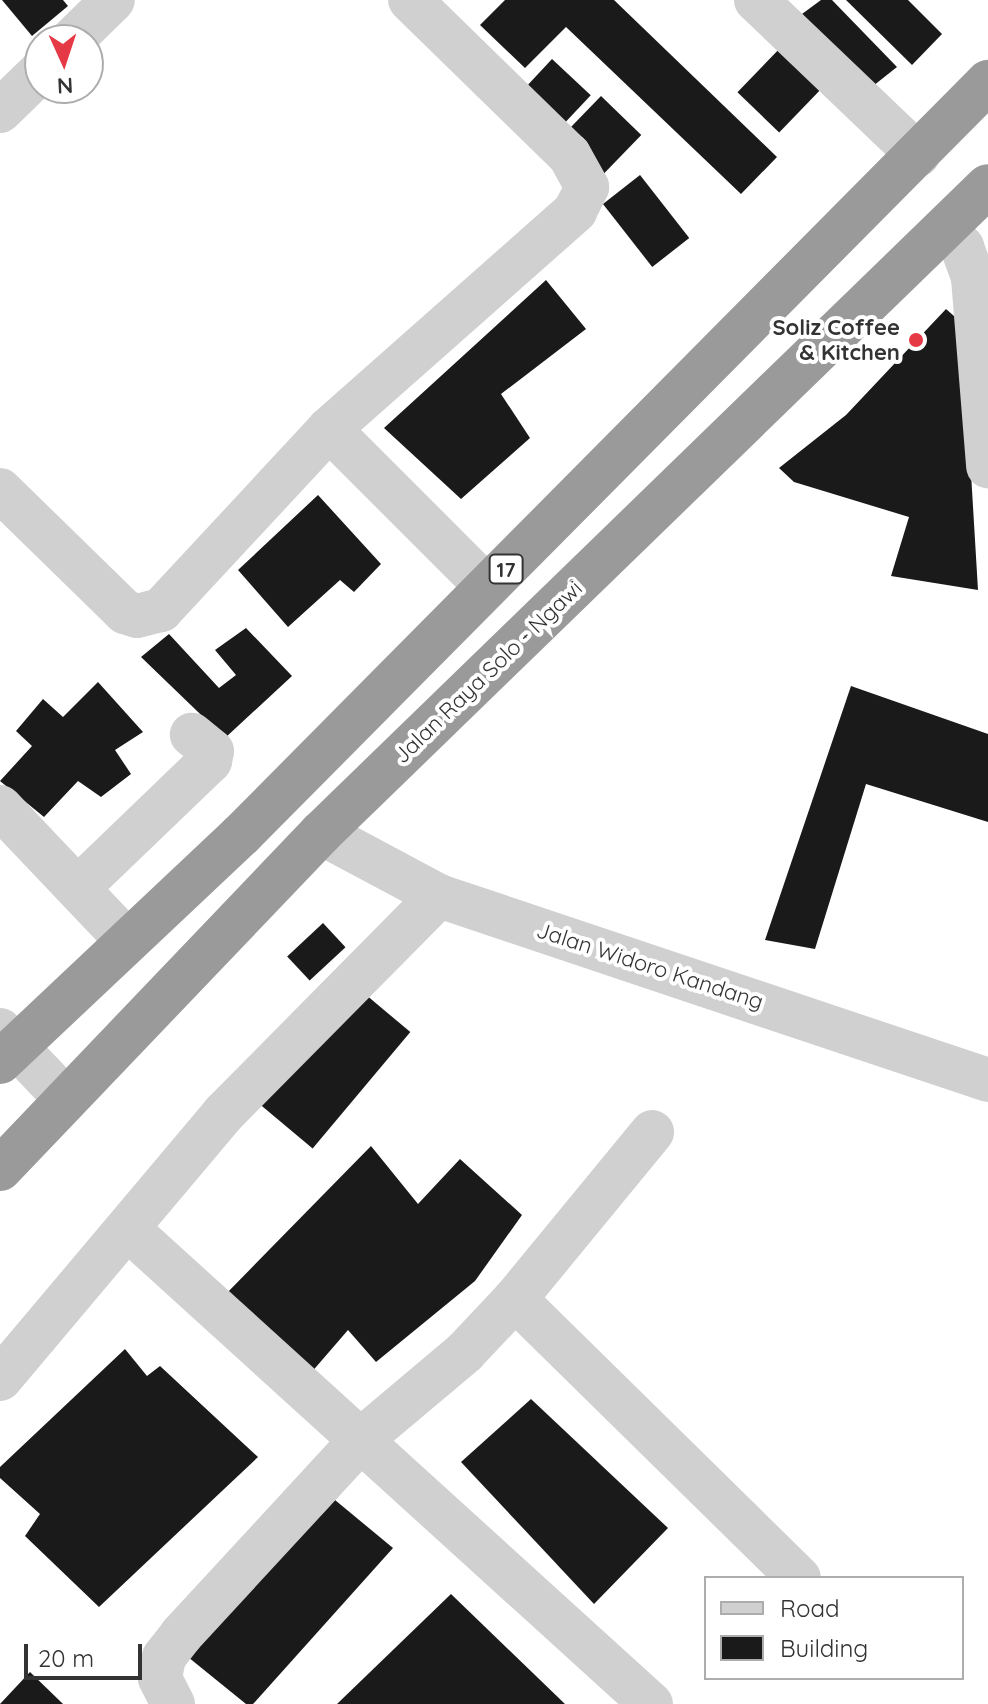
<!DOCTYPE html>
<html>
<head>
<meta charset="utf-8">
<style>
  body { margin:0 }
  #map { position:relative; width:988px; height:1704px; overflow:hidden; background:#fff; font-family:Quicksand,sans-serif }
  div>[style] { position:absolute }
  .building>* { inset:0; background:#1a1a1a; transform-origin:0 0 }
  .minor>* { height:44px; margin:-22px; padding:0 22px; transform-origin:22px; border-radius:22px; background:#d0d0d0 }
  .highway>* { height:44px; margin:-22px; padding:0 22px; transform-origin:22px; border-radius:22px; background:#9a9a9a }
  .dots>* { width:22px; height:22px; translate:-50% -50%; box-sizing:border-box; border:4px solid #fff; border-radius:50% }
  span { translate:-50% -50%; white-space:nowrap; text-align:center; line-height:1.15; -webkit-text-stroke:8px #fff; paint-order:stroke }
  .shield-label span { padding:2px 6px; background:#fff; border:2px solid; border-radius:6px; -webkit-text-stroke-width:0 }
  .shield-label { font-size:20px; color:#333; font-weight:700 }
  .poi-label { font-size:22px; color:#333; font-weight:700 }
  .right { translate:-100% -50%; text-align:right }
  .street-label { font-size:22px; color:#333 }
  .legend { position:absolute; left:704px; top:1576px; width:260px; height:104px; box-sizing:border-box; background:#fff; border:2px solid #adadad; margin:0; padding:10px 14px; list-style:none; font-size:24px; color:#333 }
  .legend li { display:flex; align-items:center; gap:16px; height:40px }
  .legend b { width:40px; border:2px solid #adadad }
  .north { position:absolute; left:24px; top:24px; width:80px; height:80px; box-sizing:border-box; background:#fff; border:2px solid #adadad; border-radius:50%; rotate:177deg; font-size:22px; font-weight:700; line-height:32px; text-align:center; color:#333 }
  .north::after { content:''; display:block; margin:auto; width:28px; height:36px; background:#e63946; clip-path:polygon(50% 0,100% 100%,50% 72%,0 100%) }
  .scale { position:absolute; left:24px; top:1644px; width:118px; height:36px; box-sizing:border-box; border:4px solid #333; border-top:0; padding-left:10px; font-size:24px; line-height:28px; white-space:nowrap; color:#333; -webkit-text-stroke:6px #fff; paint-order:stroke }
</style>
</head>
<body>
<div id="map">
  <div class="building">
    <div style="clip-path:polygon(2px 0,63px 0,68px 6px,32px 36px)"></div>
    <div style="clip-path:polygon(505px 0,614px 0,777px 157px,741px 194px,566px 27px,525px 68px,480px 25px)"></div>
    <div style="clip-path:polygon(821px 0,832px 0,897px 67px,873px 86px,802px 14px)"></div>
    <div style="clip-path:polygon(846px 0,908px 0,942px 34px,912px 65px)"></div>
    <div style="left:784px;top:44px;width:58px;height:67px;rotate:44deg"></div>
    <div style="left:552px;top:59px;width:53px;height:42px;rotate:43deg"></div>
    <div style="left:601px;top:96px;width:56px;height:54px;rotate:44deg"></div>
    <div style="left:640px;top:175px;width:80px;height:47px;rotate:52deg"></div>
    <div style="clip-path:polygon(546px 280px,586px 329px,501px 394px,530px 438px,461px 499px,384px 428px)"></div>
    <div style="clip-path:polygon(946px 309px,962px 323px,978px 590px,891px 576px,909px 517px,794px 482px,779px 468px,846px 415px)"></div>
    <div style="clip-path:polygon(318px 495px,381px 564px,354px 592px,340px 580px,288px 627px,238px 570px)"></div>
    <div style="clip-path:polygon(246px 628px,292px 676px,225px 738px,141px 657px,169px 634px,219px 688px,236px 675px,215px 650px)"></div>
    <div style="clip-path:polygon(98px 682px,143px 732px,115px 750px,131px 774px,101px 797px,78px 781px,44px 817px,0 781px,32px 746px,16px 731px,43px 699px,63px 717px)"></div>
    <div style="clip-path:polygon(851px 686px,988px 734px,988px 822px,866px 784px,815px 949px,765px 940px)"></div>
    <div style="left:323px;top:923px;width:33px;height:49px;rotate:47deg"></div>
    <div style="left:359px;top:989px;width:67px;height:152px;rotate:40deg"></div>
    <div style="clip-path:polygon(371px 1146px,418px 1204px,460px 1159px,522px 1215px,475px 1281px,376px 1362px,348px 1330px,310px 1374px,223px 1297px)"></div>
    <div style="clip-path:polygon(125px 1349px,147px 1376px,160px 1366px,258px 1457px,99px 1607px,25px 1536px,40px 1514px,0 1478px,0 1467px)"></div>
    <div style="clip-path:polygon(531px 1399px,668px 1528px,594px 1604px,461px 1462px)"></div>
    <div style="clip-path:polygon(335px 1500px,393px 1548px,253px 1704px,246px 1704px,188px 1657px)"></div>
    <div style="clip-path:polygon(451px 1594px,565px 1704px,337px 1704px)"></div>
    <div style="clip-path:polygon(30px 1672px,63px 1704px,0 1704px)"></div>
  </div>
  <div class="minor">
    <div style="left:756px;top:0;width:224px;rotate:43.7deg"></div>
    <div style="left:72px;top:40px;width:57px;rotate:-44.3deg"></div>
    <div style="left:0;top:111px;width:56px;rotate:-44.3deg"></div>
    <div style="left:944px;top:230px;width:25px;rotate:43deg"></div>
    <div style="left:962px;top:247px;width:33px;rotate:70deg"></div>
    <div style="left:973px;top:278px;width:189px;rotate:85.4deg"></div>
    <div style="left:329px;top:429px;width:223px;rotate:45deg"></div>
    <div style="left:0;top:490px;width:175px;rotate:44.3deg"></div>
    <div style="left:125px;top:612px;width:13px;rotate:18deg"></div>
    <div style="left:137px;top:616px;width:25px;rotate:-14deg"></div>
    <div style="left:161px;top:610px;width:247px;rotate:-47.1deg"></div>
    <div style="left:329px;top:429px;width:329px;rotate:-41.5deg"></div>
    <div style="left:575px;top:211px;width:27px;rotate:-63deg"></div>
    <div style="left:587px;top:187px;width:37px;rotate:-119deg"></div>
    <div style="left:569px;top:155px;width:222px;rotate:-135.7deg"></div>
    <div style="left:0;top:807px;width:185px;rotate:46.5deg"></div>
    <div style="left:321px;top:833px;width:134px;rotate:28.1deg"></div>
    <div style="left:439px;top:896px;width:579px;rotate:18.53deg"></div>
    <div style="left:79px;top:887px;width:182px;rotate:-43.9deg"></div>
    <div style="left:210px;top:761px;width:10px;rotate:-79deg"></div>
    <div style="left:212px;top:751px;width:26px;rotate:-141deg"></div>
    <div style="left:0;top:1030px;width:95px;rotate:46.3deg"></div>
    <div style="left:129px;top:1230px;width:705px;rotate:42.24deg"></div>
    <div style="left:515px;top:1299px;width:398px;rotate:44.5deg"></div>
    <div style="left:0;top:1379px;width:346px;rotate:-49.9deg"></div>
    <div style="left:223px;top:1114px;width:307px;rotate:-45.3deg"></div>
    <div style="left:173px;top:1704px;width:29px;rotate:-117deg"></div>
    <div style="left:160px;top:1678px;width:21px;rotate:-79deg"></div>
    <div style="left:164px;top:1657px;width:28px;rotate:-52deg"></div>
    <div style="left:181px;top:1635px;width:268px;rotate:-47.3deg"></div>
    <div style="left:363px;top:1438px;width:133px;rotate:-40.1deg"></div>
    <div style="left:465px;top:1352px;width:73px;rotate:-46.7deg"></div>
    <div style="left:515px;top:1299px;width:216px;rotate:-50.6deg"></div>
  </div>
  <div class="highway">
    <div style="left:0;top:1062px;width:331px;rotate:-43.3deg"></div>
    <div style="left:241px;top:835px;width:1061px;rotate:-45.23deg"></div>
    <div style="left:0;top:1169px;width:465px;rotate:-46.3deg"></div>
    <div style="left:321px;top:833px;width:929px;rotate:-44.13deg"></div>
  </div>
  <div class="dots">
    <div style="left:916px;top:340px;background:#e63946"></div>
  </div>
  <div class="shield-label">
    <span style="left:506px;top:569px">17</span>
  </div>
  <div class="poi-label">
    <span class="right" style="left:900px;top:340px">Soliz Coffee<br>&amp; Kitchen</span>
  </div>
  <div class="street-label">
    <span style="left:488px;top:672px;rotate:-44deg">Jalan Raya Solo - Ngawi</span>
    <span style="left:650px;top:966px;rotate:18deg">Jalan Widoro Kandang</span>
  </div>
  <ul class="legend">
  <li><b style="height:10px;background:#d0d0d0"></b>Road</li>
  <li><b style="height:22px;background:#1a1a1a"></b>Building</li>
  </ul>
  <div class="north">N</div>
  <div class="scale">20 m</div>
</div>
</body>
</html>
